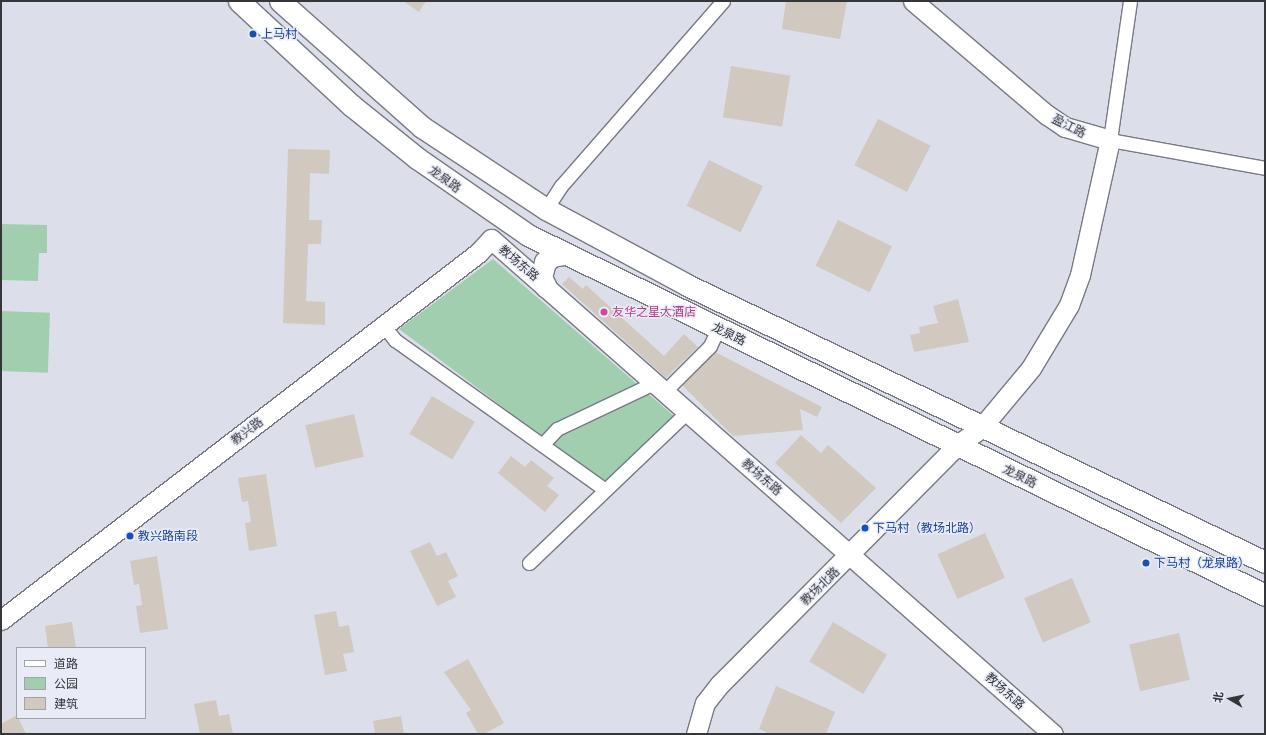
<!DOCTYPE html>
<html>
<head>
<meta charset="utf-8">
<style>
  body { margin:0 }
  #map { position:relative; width:1266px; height:735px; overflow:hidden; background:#dcdfea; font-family:Poppins,"Noto Sans SC",sans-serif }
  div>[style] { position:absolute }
  .green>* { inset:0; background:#a2ceb0; transform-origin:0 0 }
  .building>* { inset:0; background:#d1c8c0; transform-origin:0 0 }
  .roads { filter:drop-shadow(1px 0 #777a83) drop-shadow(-1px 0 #777a83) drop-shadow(0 1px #777a83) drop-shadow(0 -1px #777a83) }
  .street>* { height:13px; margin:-6.5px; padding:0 6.5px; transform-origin:6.5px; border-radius:6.5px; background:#fff }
  .secondary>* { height:19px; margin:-9.5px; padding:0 9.5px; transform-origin:9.5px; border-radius:9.5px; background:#fff }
  .primary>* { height:21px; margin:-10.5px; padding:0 10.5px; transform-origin:10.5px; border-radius:10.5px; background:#fff }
  .dots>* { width:11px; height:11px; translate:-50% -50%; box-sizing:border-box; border:2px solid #e9ecf7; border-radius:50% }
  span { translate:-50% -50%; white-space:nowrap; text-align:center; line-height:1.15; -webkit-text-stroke:3px #e9ecf7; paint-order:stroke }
  .transit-label { font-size:12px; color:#164399 }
  .left { translate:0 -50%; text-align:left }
  .street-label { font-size:12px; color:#34363a }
  .hotel-label { font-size:12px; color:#b23c85 }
  .frame { position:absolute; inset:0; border:2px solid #34363a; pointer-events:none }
  .legend { position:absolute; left:16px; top:647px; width:130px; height:72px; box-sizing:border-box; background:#e9ecf7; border:1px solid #a1a3ab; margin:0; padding:5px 7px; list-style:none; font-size:12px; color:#34363a }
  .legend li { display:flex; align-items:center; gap:8px; height:20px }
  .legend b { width:20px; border:1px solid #a1a3ab }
  .north { position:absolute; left:1210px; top:679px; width:40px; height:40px; -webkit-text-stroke:3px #e9ecf7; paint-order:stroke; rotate:279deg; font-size:11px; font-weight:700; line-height:16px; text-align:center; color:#34363a }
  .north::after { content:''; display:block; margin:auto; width:14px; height:18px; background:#34363a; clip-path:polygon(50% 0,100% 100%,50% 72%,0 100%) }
</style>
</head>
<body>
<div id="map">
  <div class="green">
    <div style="clip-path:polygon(1px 224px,47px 225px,47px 253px,39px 253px,38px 281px,1px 280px)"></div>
    <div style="clip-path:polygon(493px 259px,675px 417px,604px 483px,399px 329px)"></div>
    <div style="left:1px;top:311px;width:49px;height:60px;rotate:2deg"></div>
  </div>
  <div class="building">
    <div style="clip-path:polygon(403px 1px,426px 1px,419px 12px)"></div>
    <div style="clip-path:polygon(786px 1px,847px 1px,840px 39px,782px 29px)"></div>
    <div style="left:731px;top:66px;width:60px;height:52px;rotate:9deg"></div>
    <div style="left:878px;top:119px;width:59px;height:52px;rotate:27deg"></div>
    <div style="clip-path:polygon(288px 149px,330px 150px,329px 174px,310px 173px,309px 220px,322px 220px,321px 244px,308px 244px,306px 301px,325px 302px,325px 325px,283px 323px)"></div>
    <div style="left:709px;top:160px;width:60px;height:51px;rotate:26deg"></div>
    <div style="left:838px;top:220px;width:60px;height:51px;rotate:26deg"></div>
    <div style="clip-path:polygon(569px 277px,583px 289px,586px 285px,664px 356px,684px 334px,698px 347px,666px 378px,562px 284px)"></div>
    <div style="clip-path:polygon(958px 299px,969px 342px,914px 352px,910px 335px,920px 333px,919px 327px,938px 323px,933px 306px)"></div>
    <div style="clip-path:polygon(715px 352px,822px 407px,817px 417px,800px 409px,803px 430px,733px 436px,682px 385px)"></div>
    <div style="left:432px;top:396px;width:50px;height:44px;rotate:31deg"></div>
    <div style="left:354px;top:414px;width:44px;height:50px;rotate:77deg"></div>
    <div style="clip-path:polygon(801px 435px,821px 453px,828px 445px,876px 488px,841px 523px,775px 463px)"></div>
    <div style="clip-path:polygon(511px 456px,525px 467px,531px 460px,554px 478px,547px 486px,559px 495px,545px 512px,498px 473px)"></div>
    <div style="clip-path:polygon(266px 474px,277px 546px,249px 551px,245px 523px,251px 522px,248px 501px,242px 502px,238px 478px)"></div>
    <div style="left:985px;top:533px;width:49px;height:52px;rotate:66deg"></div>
    <div style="clip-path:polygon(430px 542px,437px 556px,446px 552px,458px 576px,448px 581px,456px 597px,437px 606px,410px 551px)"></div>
    <div style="clip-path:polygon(157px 556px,168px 629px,140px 633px,136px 606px,142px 605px,139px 584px,134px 585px,130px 561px)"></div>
    <div style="left:1072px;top:578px;width:48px;height:52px;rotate:67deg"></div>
    <div style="clip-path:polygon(336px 611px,339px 627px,349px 625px,354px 652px,343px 654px,347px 671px,325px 675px,314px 615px)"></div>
    <div style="clip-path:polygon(72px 622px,76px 648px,48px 648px,45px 626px)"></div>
    <div style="left:833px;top:622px;width:63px;height:46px;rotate:31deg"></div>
    <div style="left:1179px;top:633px;width:48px;height:51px;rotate:77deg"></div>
    <div style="clip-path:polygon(468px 659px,504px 723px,484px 734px,478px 734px,466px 713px,471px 710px,444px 672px)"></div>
    <div style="clip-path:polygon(776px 686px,835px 712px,826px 734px,770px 734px,759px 729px)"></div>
    <div style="clip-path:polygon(216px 700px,219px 716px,229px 714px,233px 734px,200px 734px,194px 704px)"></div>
    <div style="clip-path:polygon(17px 715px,26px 734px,1px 734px,1px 724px)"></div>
    <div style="clip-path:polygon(401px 716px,404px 734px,375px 734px,373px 721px)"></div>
  </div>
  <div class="roads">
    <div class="street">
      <div style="left:1130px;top:1px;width:140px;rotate:98.2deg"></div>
      <div style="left:1110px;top:140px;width:158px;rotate:10.2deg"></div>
      <div style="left:546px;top:209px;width:27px;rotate:-57deg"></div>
      <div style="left:561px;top:186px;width:246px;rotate:-48.8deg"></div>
      <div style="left:384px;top:326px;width:18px;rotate:52deg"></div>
      <div style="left:395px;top:340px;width:258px;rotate:35.5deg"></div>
      <div style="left:664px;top:392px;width:65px;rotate:-45deg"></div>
      <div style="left:710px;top:346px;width:19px;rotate:-65deg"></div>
      <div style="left:543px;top:444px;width:21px;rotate:-47deg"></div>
      <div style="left:557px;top:429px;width:107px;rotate:-25.4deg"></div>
      <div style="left:529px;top:563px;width:219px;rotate:-43.7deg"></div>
    </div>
    <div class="secondary">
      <div style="left:491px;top:239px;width:749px;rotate:41.37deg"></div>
      <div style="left:1px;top:620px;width:602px;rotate:-37.57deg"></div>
      <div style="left:478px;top:253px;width:19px;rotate:-47deg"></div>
      <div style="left:696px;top:734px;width:32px;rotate:-74deg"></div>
      <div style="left:705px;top:703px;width:24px;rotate:-52deg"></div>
      <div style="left:720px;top:684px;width:337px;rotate:-45.2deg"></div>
      <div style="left:957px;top:445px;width:29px;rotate:-35deg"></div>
      <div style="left:981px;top:428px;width:78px;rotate:-50.2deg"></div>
      <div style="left:1031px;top:368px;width:74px;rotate:-58.9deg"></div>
      <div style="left:1069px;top:305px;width:32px;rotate:-70deg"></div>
      <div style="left:1080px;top:275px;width:138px;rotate:-77.5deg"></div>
      <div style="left:1110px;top:140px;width:47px;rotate:-163.9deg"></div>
      <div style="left:1065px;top:127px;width:22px;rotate:-146deg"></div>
      <div style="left:1047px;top:115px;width:176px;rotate:-139.6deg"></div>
    </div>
    <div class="primary">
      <div style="left:239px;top:1px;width:153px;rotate:42.9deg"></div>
      <div style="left:351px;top:105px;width:85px;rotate:38.8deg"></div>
      <div style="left:417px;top:158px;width:135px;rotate:34.7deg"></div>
      <div style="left:528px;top:235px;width:820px;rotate:26.03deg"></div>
      <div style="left:280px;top:1px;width:190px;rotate:41.6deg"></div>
      <div style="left:422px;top:127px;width:149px;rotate:33.5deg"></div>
      <div style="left:546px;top:209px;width:160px;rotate:28.3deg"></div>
      <div style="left:687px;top:285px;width:641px;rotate:25.61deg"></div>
      <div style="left:546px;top:287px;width:11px;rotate:-117deg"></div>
      <div style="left:541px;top:277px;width:16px;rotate:-75deg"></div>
      <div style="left:545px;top:262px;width:9px;rotate:-41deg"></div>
      <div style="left:552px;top:256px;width:13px;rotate:-9deg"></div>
    </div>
  </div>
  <div class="dots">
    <div style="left:253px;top:34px;background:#1a4fb4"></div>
    <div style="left:604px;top:312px;background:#d1479c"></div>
    <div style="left:865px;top:528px;background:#1a4fb4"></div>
    <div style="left:130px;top:536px;background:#1a4fb4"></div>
    <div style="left:1146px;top:563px;background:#1a4fb4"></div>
  </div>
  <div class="transit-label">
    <span class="left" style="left:261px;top:34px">上马村</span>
    <span class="left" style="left:873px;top:528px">下马村（教场北路）</span>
    <span class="left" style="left:138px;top:536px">教兴路南段</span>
    <span class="left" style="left:1154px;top:563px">下马村（龙泉路）</span>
  </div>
  <div class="street-label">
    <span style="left:1069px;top:126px;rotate:27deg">盈江路</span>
    <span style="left:445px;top:179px;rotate:36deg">龙泉路</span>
    <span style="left:519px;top:263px;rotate:40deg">教场东路</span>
    <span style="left:729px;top:334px;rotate:26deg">龙泉路</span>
    <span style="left:247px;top:431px;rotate:-37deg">教兴路</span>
    <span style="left:1020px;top:476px;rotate:27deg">龙泉路</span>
    <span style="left:762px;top:477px;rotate:41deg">教场东路</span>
    <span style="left:820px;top:586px;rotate:-44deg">教场北路</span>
    <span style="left:1005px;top:691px;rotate:42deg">教场东路</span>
  </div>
  <div class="hotel-label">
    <span class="left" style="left:612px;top:312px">友华之星大酒店</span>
  </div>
  <div class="frame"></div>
  <ul class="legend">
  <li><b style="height:5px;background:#fff"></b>道路</li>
  <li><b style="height:11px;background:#a2ceb0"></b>公园</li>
  <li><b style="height:11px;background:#d1c8c0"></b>建筑</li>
  </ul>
  <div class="north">北</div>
</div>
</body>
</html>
